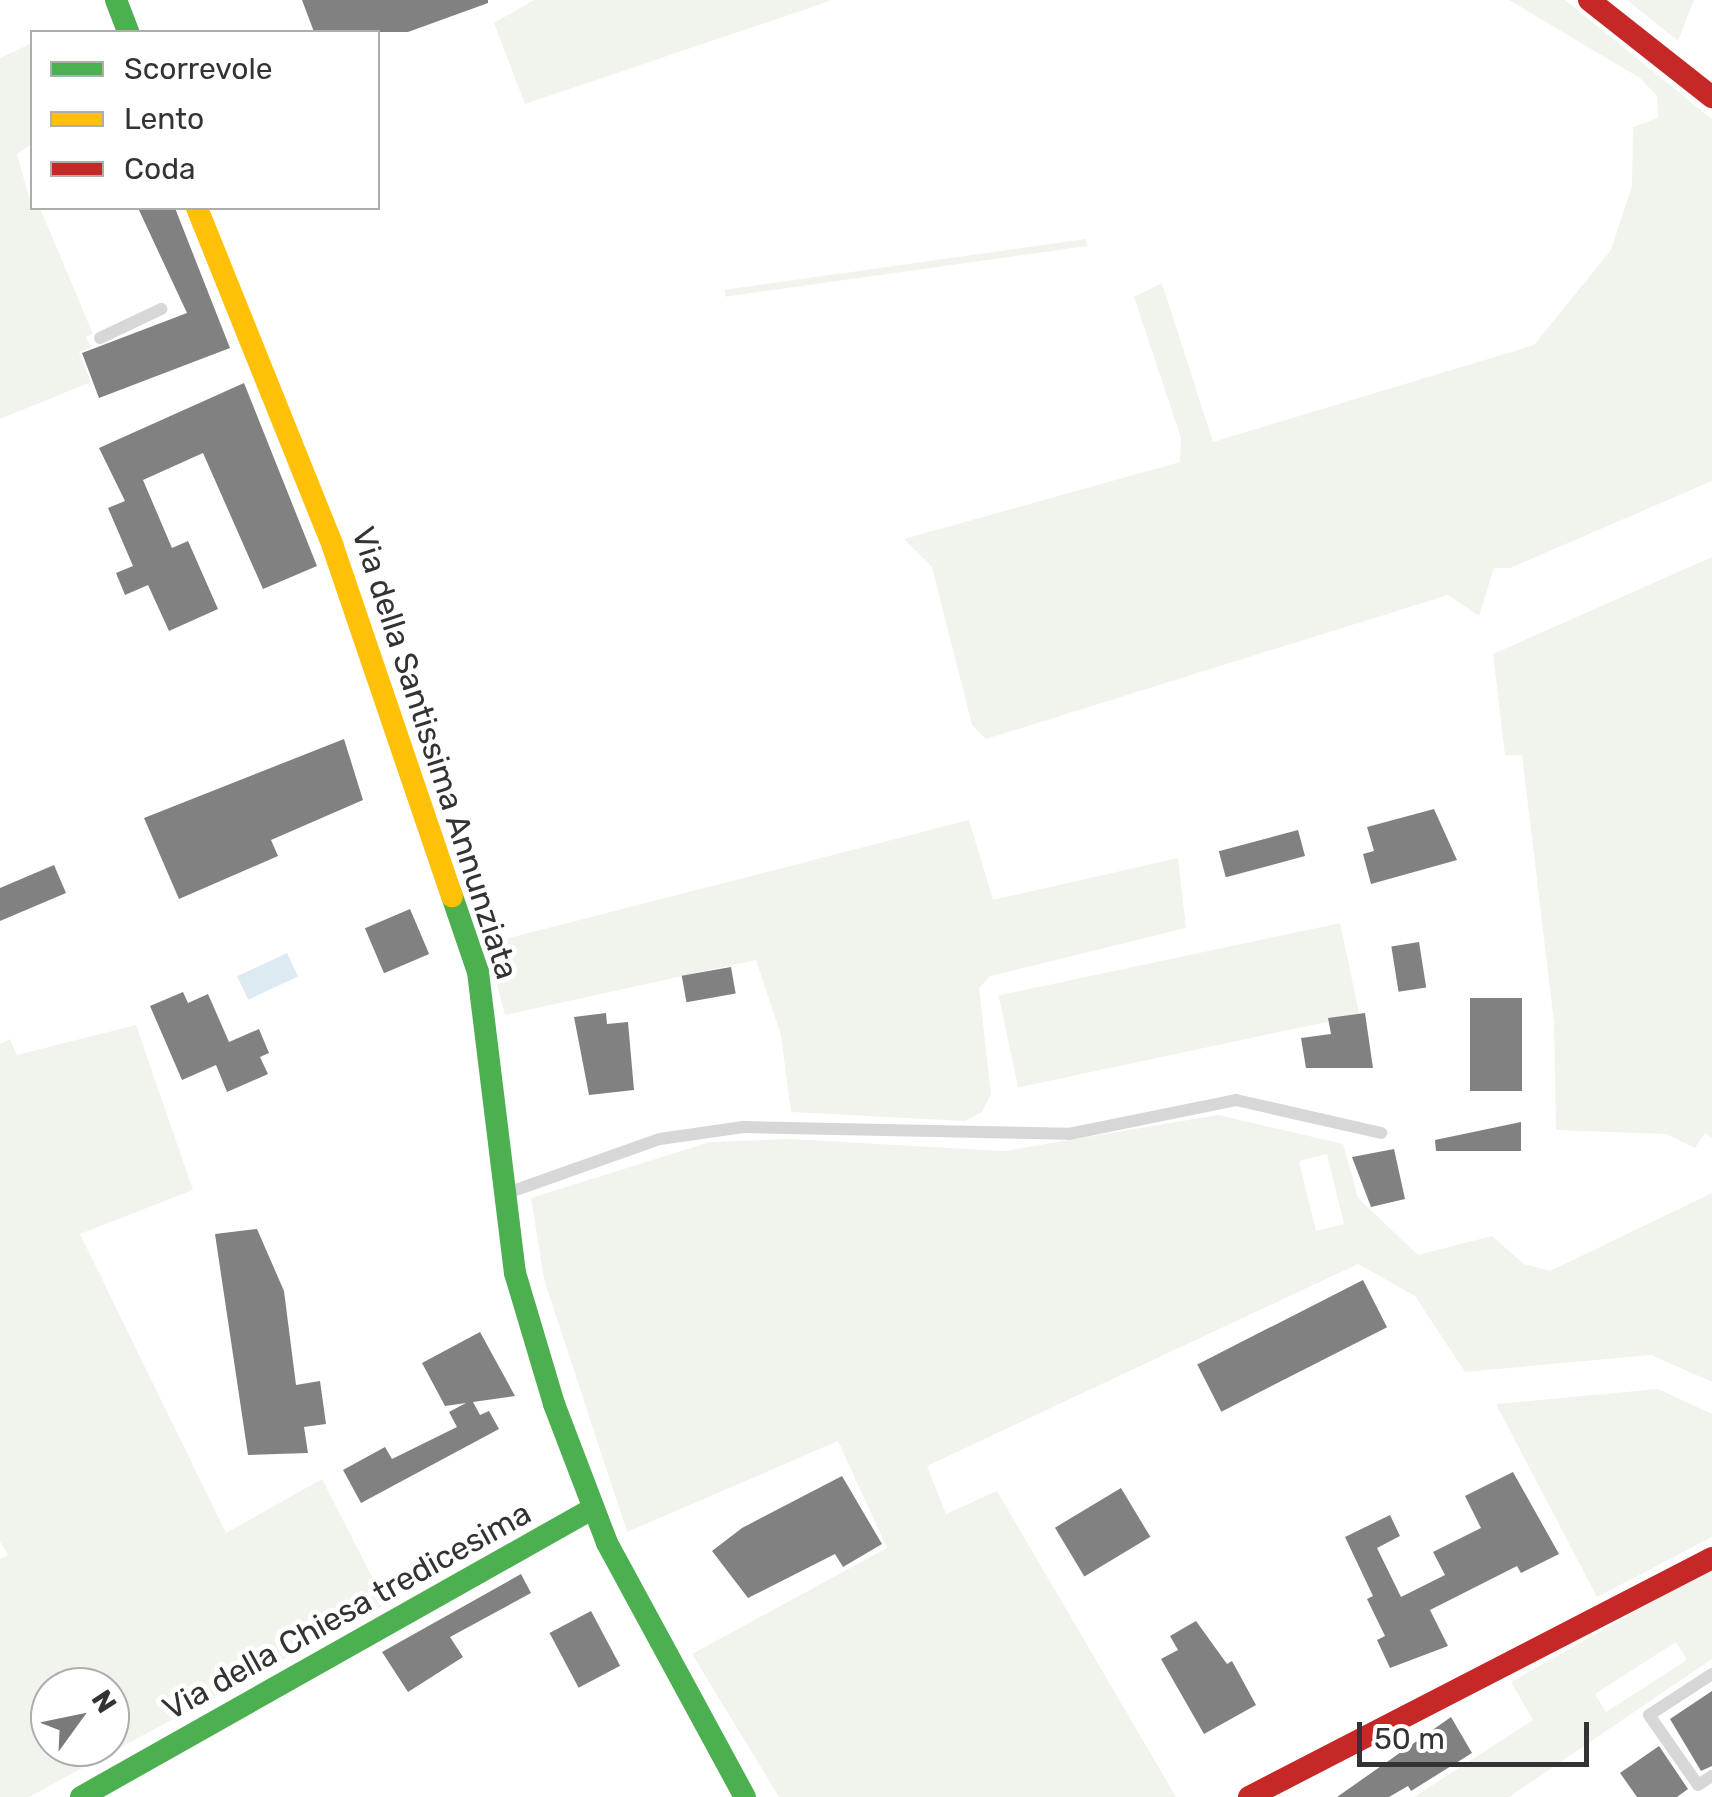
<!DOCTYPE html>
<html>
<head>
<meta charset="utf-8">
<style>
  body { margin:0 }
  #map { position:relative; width:1712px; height:1797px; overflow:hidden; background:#fff; font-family:Rubik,sans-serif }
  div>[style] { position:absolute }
  .green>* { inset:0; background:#f1f4ed; transform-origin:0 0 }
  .water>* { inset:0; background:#ddeaf2; transform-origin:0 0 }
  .building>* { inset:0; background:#818181; transform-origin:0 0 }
  .lane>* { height:12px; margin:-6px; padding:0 6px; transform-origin:6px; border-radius:6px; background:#d7d7d7 }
  .fast>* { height:22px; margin:-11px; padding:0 11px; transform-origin:11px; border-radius:11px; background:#4caf50 }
  .slow>* { height:22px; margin:-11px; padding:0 11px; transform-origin:11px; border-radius:11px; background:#ffc107 }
  .jam>* { height:22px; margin:-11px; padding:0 11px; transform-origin:11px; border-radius:11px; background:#c62828 }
  span { translate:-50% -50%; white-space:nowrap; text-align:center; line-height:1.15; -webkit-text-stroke:10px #fff; paint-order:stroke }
  .street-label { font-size:32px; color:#333 }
  .legend { position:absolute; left:30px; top:30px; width:350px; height:180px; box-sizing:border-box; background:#fff; border:2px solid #adadad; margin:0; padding:12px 18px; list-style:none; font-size:30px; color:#333 }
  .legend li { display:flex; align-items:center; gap:20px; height:50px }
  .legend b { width:50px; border:2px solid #adadad }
  .north { position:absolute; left:30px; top:1667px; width:100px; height:100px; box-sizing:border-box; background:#fff; border:2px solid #adadad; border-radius:50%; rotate:57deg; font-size:28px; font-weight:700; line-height:40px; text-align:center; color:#333 }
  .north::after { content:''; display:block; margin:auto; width:35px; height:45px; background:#7a7a7a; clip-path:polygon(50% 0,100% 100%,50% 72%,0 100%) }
  .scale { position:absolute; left:1357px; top:1722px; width:232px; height:45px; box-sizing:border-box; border:5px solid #333; border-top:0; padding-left:12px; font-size:30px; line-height:35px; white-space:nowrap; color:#333; -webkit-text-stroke:8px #fff; paint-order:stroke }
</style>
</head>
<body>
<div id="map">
  <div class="green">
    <div style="clip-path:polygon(534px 0,829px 0,830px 1px,525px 104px,494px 23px)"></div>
    <div style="clip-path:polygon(1509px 0,1565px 0,1712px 119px,1712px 481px,1510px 568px,1494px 568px,1479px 616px,1448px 595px,986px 739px,972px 725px,932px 567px,904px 539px,1180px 462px,1181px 438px,1134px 297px,1162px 283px,1213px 442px,1534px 345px,1611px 250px,1632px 186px,1633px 127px,1658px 118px,1657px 96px,1640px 78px)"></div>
    <div style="clip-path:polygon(1627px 0,1694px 0,1678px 41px)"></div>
    <div style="clip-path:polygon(32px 43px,32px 144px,17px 154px,32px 208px,40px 208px,93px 334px,86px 337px,91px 347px,79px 352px,91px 382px,0 419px,0 58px)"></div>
    <div style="left:1086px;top:239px;width:7px;height:365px;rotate:82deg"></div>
    <div style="clip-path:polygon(1712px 557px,1712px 1138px,1705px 1133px,1695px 1148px,1666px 1134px,1556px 1130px,1554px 1022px,1522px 755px,1505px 755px,1493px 654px)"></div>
    <div style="clip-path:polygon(969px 820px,993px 900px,1178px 858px,1186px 928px,990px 976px,979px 988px,991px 1094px,982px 1112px,965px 1121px,791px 1112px,781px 1035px,756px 960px,505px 1015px,486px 944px)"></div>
    <div style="left:1340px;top:923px;width:94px;height:349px;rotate:78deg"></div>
    <div style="clip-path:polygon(evenodd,136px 1025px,193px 1190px,80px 1234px,226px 1533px,322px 1479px,386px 1604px,29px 1797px,0 1797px,0 1559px,8px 1555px,0 1541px,0 1044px,10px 1039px,17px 1055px,136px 1025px,50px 1687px,110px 1687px,110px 1747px,50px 1747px,50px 1687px)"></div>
    <div style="clip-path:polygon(evenodd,1218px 1115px,1343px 1144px,1358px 1198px,1418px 1255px,1492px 1236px,1524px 1264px,1550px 1271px,1712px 1193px,1712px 1382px,1651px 1355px,1465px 1372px,1415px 1296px,1358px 1264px,927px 1466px,946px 1514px,997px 1491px,1176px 1797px,779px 1797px,692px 1654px,887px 1548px,838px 1441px,627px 1532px,544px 1279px,531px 1198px,710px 1142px,790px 1139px,1004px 1151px,1218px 1115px,1327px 1154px,1344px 1224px,1316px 1231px,1299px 1161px,1327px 1154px)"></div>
    <div style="clip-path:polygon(1658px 1389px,1712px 1414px,1712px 1537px,1597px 1597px,1496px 1404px)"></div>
    <div style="clip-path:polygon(evenodd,1712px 1568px,1712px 1659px,1509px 1797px,1414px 1797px,1533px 1720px,1511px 1682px,1712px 1568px,1676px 1642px,1687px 1660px,1606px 1712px,1595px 1694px,1676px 1642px)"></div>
  </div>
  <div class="water">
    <div style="left:287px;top:953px;width:26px;height:55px;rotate:65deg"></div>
  </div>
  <div class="building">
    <div style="clip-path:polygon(302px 0,488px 0,488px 3px,408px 32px,314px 32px)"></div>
    <div style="clip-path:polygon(138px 208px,175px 208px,230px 348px,99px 398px,82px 353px,187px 313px)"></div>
    <div style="clip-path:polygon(244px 383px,317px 566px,263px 589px,203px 453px,143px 480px,172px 548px,188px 541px,218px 609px,169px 631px,148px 585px,125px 595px,116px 573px,133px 566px,108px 508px,125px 501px,99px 448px)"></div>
    <div style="clip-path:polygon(344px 739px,363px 800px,271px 840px,278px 856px,179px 899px,144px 818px)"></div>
    <div style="clip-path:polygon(1434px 809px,1457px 860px,1371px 884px,1363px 854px,1374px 851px,1367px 827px)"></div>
    <div style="left:1298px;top:830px;width:27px;height:82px;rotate:75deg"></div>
    <div style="clip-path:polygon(54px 865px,66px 893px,0 921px,0 888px)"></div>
    <div style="left:410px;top:909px;width:49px;height:49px;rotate:67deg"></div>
    <div style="left:1419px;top:942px;width:46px;height:28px;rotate:81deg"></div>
    <div style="left:731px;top:967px;width:27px;height:50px;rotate:80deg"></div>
    <div style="clip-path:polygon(183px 992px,188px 1003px,208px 994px,229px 1042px,259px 1029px,269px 1053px,260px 1057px,268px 1074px,227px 1092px,216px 1065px,182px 1080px,150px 1006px)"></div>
    <div style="left:1470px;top:998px;width:52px;height:93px"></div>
    <div style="clip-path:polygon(606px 1013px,607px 1024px,628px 1022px,634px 1090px,589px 1095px,574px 1017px)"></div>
    <div style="clip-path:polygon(1365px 1013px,1373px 1068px,1306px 1068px,1301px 1038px,1331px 1034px,1328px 1018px)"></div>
    <div style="clip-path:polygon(1521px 1122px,1521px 1151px,1436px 1151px,1435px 1140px)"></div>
    <div style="clip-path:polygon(1394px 1149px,1405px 1199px,1371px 1207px,1352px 1157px)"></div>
    <div style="clip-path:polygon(257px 1229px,284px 1291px,296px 1385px,320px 1381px,326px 1424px,304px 1427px,308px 1453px,248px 1455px,215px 1234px)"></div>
    <div style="left:1363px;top:1280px;width:53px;height:186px;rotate:63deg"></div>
    <div style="clip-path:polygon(480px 1332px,515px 1396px,473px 1402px,480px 1415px,489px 1411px,499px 1429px,361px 1503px,343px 1470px,385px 1447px,392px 1459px,457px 1427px,449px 1412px,466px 1403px,445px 1406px,422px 1363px)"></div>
    <div style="clip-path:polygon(1513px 1472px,1559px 1554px,1521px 1573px,1517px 1566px,1430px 1610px,1448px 1646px,1390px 1668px,1377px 1640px,1385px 1636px,1367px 1599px,1373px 1596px,1345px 1537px,1390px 1515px,1400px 1536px,1377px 1548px,1401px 1597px,1445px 1575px,1433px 1552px,1481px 1528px,1465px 1496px)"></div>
    <div style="clip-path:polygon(842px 1476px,882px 1544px,843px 1567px,835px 1554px,748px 1598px,712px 1551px,742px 1528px)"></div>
    <div style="left:1121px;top:1488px;width:57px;height:77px;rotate:59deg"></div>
    <div style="clip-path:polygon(521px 1574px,531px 1593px,450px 1637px,463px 1657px,408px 1692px,382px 1652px)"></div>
    <div style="left:591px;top:1611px;width:62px;height:47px;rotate:62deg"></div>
    <div style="clip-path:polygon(1196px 1621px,1227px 1664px,1232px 1661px,1256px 1705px,1204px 1734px,1161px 1659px,1178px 1650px,1170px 1636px)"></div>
    <div style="clip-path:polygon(1712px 1691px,1712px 1766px,1701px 1771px,1670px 1719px)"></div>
    <div style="clip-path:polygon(1451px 1717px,1472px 1753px,1411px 1791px,1408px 1786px,1389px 1797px,1337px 1797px)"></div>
    <div style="clip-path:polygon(1659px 1746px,1688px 1789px,1677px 1797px,1637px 1797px,1620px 1773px)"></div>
  </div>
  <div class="lane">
    <div style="left:100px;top:338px;width:68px;rotate:-25.4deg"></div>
    <div style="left:510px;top:1192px;width:159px;rotate:-19.5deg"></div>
    <div style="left:660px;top:1139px;width:84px;rotate:-8.2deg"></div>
    <div style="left:743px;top:1127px;width:326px;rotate:1.2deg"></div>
    <div style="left:1069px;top:1134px;width:170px;rotate:-11.5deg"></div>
    <div style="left:1236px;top:1100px;width:149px;rotate:12.8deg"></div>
    <div style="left:1712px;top:1674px;width:75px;rotate:146.9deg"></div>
    <div style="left:1649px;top:1715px;width:85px;rotate:55deg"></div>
    <div style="left:1698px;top:1785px;width:17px;rotate:-33deg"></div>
  </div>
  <div class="fast">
    <div style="left:116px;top:0;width:34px;rotate:69deg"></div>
    <div style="left:452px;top:896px;width:80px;rotate:71.1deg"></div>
    <div style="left:478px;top:972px;width:303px;rotate:83deg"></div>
    <div style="left:515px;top:1273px;width:137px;rotate:73.4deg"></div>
    <div style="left:554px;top:1404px;width:149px;rotate:69.1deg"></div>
    <div style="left:607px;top:1543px;width:289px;rotate:61.5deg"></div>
    <div style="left:81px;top:1797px;width:587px;rotate:-29.41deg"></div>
  </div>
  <div class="slow">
    <div style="left:197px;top:208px;width:365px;rotate:68.1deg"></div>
    <div style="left:333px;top:547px;width:369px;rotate:71.2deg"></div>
  </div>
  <div class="jam">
    <div style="left:1589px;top:0;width:157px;rotate:38.3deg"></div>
    <div style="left:1249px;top:1797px;width:521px;rotate:-27.3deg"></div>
  </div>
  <div class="street-label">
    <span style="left:435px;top:753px;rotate:72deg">Via della Santissima Annunziata</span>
    <span style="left:347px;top:1611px;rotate:-29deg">Via della Chiesa tredicesima</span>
  </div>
  <ul class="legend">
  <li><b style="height:12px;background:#4caf50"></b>Scorrevole</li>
  <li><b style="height:12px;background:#ffc107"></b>Lento</li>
  <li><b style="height:12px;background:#c62828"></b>Coda</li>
  </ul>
  <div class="north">N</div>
  <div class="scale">50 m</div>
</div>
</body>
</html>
